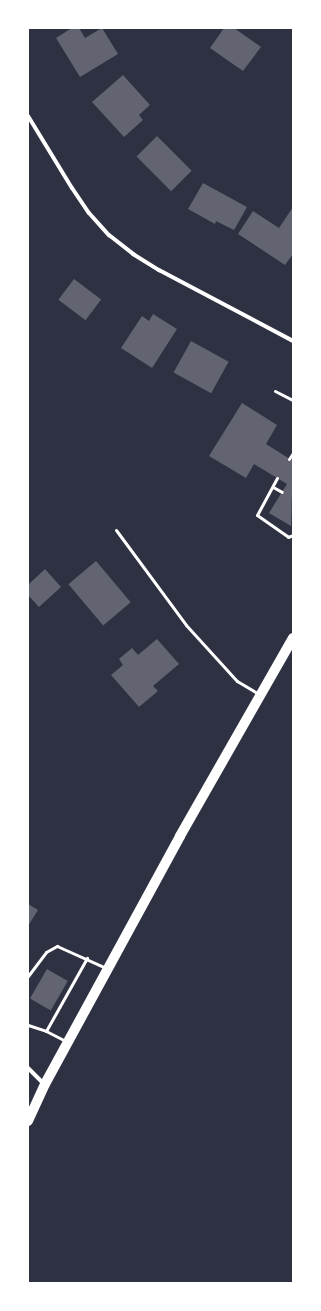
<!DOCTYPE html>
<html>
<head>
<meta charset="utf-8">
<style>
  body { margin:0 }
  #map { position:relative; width:321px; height:1311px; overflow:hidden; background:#2d3142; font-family:"Roboto Condensed",sans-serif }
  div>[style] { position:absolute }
  .building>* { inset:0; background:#626471; transform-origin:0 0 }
  .service>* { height:3px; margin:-1.5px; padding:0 1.5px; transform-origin:1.5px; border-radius:1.5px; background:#fff }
  .minor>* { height:4px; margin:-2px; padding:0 2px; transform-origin:2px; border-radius:2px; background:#fff }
  .primary>* { height:10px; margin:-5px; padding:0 5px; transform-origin:5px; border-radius:5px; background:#fff }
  span { translate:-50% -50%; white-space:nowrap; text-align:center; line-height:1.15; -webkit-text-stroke:3px #fff; paint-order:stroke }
  .frame { position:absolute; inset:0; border:29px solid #fff; pointer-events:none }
</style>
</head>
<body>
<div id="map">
  <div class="building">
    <div style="clip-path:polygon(72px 28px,79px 28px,85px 38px,102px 28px,118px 54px,80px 77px,56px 38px)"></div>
    <div style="clip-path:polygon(224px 28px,234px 28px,261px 47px,243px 71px,210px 48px)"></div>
    <div style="clip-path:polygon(123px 75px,150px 105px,139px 115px,143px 120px,124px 137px,92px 102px)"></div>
    <div style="left:157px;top:136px;width:49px;height:29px;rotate:45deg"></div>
    <div style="clip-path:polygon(203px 183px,247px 207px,234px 230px,216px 221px,215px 224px,188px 209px)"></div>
    <div style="clip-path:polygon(293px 207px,293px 254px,285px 265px,238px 234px,253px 211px,279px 228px)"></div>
    <div style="left:74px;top:279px;width:34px;height:26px;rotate:37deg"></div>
    <div style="clip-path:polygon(153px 314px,177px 329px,152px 368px,121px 348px,142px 316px,149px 321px)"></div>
    <div style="left:191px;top:341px;width:43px;height:36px;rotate:29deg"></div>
    <div style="clip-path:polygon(242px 403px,277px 425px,266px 444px,293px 461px,291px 526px,269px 513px,287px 484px,254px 464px,246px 478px,209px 456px)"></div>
    <div style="left:96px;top:561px;width:54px;height:36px;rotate:50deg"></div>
    <div style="clip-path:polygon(45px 569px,61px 587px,39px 607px,28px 595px,28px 585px)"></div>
    <div style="clip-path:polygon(157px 639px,179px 664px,153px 686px,158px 691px,139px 707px,111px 675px,123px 665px,119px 659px,132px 648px,138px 655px)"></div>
    <div style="clip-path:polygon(28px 904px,38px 910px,28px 926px)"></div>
    <div style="left:47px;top:969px;width:24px;height:34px;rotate:30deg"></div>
  </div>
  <div class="service">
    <div style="left:275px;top:391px;width:20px;rotate:27deg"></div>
    <div style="left:289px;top:459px;width:7px;rotate:-56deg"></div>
    <div style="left:277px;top:478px;width:42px;rotate:118.4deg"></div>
    <div style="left:257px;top:515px;width:38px;rotate:35deg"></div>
    <div style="left:288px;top:537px;width:5px;rotate:-22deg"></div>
    <div style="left:273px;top:487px;width:10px;rotate:29deg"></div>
    <div style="left:116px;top:530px;width:118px;rotate:53.6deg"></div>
    <div style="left:186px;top:625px;width:76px;rotate:47.7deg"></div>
    <div style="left:237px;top:681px;width:26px;rotate:31deg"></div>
    <div style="left:28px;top:976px;width:30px;rotate:-53deg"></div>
    <div style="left:46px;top:952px;width:13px;rotate:-29deg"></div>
    <div style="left:57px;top:946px;width:54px;rotate:24.2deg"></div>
    <div style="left:28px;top:1025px;width:19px;rotate:18deg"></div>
    <div style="left:46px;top:1031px;width:84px;rotate:-60.7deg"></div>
    <div style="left:46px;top:1031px;width:22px;rotate:27deg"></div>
  </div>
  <div class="minor">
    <div style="left:28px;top:116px;width:84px;rotate:58.6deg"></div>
    <div style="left:72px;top:188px;width:30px;rotate:56deg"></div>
    <div style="left:89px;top:213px;width:30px;rotate:48deg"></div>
    <div style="left:109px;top:235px;width:31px;rotate:38deg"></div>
    <div style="left:133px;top:254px;width:31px;rotate:32deg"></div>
    <div style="left:159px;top:270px;width:152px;rotate:27.9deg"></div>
    <div style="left:28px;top:1068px;width:23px;rotate:45deg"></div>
  </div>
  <div class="primary">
    <div style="left:28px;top:1121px;width:41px;rotate:-65.3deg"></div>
    <div style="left:45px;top:1084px;width:282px;rotate:-61.4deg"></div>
    <div style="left:180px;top:836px;width:228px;rotate:-60.3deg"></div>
  </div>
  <div class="frame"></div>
</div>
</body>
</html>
